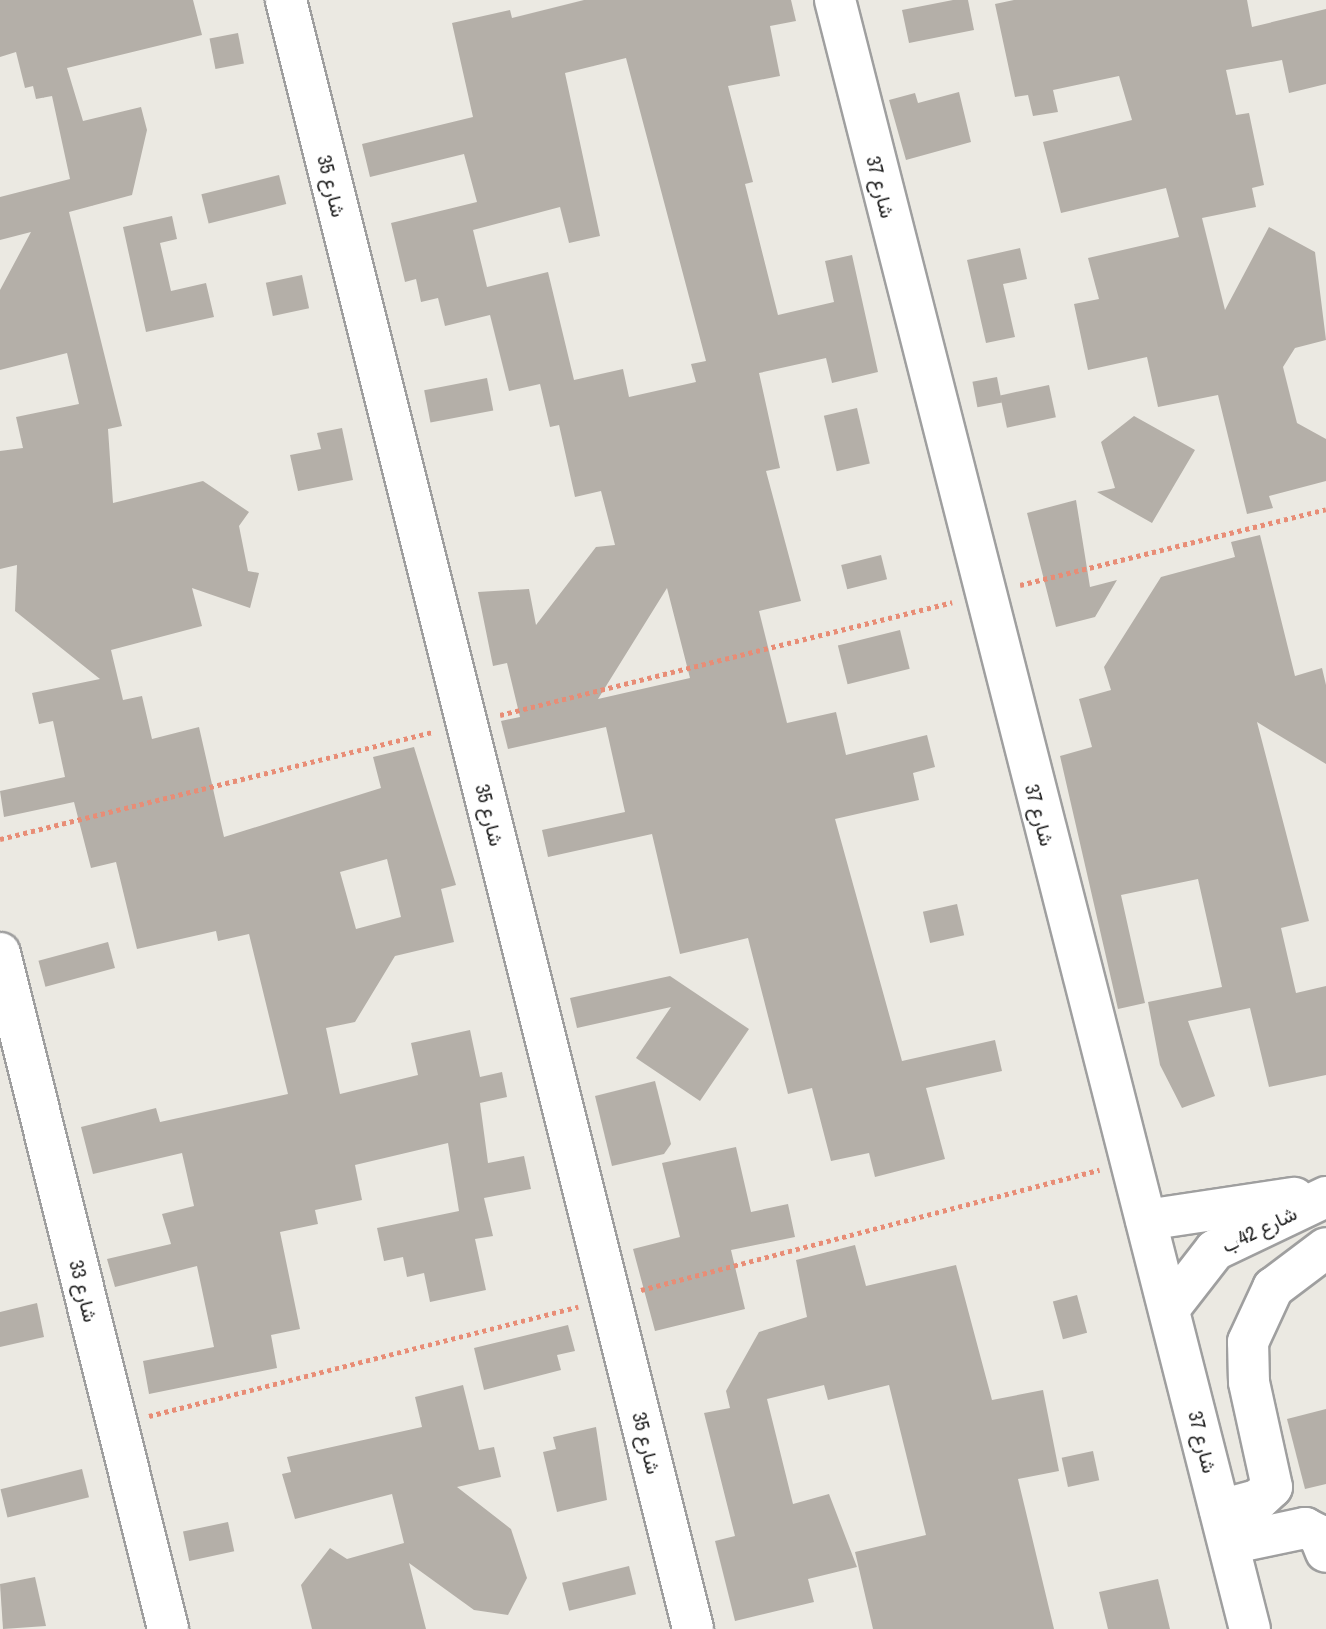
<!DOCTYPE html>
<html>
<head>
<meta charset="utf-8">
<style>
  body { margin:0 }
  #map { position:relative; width:1326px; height:1629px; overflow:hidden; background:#ebe9e2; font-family:"Archivo Narrow",Vazirmatn,sans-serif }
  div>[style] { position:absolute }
  .building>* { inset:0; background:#b4afa8; transform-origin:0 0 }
  .path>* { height:5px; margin-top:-2.5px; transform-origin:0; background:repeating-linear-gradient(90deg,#e88d76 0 4px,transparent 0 8px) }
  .roads { filter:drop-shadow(2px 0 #9f9f9f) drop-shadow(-2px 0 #9f9f9f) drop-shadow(0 2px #9f9f9f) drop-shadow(0 -2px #9f9f9f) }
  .minor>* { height:40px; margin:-20px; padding:0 20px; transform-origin:20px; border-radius:20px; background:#fff }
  span { translate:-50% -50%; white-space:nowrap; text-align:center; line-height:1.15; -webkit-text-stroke:6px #fff; paint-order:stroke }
  .street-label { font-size:20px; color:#1b1b1b }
</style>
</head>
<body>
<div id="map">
  <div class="building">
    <div style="clip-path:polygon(evenodd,0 0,193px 0,202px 35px,67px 68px,83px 121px,141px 107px,147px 130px,132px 195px,69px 212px,122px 426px,108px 429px,113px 503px,203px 481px,249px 512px,239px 526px,248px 571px,259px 573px,250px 608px,192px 588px,202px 626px,111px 650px,123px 700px,142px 696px,152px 739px,199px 727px,224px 837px,381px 788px,373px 757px,414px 747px,456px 885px,441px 889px,454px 942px,395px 956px,355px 1022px,326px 1028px,340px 1094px,418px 1075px,411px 1043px,470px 1030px,480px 1077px,502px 1072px,507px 1097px,480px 1103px,488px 1163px,524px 1156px,531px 1189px,484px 1198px,493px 1236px,475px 1239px,486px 1290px,430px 1302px,424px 1273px,407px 1277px,403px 1257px,384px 1261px,377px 1228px,459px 1211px,448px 1143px,355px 1165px,362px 1200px,315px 1210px,318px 1224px,280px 1232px,300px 1329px,271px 1335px,277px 1368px,149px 1394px,143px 1361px,214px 1347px,197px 1266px,115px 1287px,107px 1259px,171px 1244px,162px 1214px,194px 1206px,182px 1153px,93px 1174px,81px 1127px,156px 1108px,160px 1122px,288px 1094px,249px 934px,218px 941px,216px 931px,137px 949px,116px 862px,91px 868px,74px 802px,4px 817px,0 791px,65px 777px,53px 721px,39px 724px,32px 693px,100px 679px,15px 611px,17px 565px,0 569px,0 451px,23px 448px,16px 417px,79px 404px,67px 353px,0 370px,0 290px,31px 232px,0 240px,0 197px,70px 179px,52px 96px,36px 99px,33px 86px,25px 88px,16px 52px,0 57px,0 0,387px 859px,401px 917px,356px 929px,340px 872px,387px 859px)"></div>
    <div style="clip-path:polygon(evenodd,584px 0,791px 0,796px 21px,770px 26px,780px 76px,728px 86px,753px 182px,745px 184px,778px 315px,834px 302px,825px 261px,852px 255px,878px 372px,832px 383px,826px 358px,759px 373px,780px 468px,766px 471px,801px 601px,759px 611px,787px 723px,836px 712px,846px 755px,927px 735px,935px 767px,913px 773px,919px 800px,835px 819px,902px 1061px,995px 1040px,1002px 1071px,926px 1088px,945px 1159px,875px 1177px,869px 1153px,831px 1161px,812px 1088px,788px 1094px,748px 938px,680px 954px,652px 834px,548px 857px,542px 830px,625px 812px,606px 727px,508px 749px,501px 721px,520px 717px,507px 663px,493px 666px,478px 592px,529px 589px,536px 625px,596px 547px,615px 545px,601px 491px,575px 497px,559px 425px,550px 427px,540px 384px,509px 391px,490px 315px,445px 326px,438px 298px,421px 302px,416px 279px,405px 282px,391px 223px,477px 202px,464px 154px,370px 177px,362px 144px,473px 117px,452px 23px,510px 10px,512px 18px,584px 0,626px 58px,706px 361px,691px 364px,696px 382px,629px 397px,623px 369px,574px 380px,548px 272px,487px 287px,473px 230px,560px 207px,569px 243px,600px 236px,565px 73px,626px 58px,584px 0,667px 588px,690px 678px,598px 699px,667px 588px)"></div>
    <div style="clip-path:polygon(953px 0,968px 0,974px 30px,909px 43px,902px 10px)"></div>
    <div style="clip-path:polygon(1014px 0,1247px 0,1252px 27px,1326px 9px,1326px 84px,1289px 93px,1282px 60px,1226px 70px,1236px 115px,1249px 113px,1264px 185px,1252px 188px,1256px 207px,1202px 218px,1225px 310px,1269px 227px,1315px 252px,1326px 340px,1295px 348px,1283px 367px,1297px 423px,1326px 439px,1326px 481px,1269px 496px,1273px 508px,1247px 514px,1218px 395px,1158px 407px,1147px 357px,1088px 370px,1074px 304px,1099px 299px,1088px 258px,1179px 237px,1166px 188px,1061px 213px,1043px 142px,1132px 120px,1119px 76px,1053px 90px,1058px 112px,1033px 116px,1028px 95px,1015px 97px,995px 4px)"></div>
    <div style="left:238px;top:33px;width:31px;height:29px;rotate:79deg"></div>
    <div style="clip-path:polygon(959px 92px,971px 142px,906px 160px,889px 100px,915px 93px,918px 103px)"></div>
    <div style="left:279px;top:175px;width:30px;height:80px;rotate:76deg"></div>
    <div style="clip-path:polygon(172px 216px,177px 239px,160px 243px,171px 291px,206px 283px,214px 317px,146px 332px,123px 227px)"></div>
    <div style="clip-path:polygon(1020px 248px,1027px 279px,1003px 284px,1015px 337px,986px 343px,967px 260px)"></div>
    <div style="left:302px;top:275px;width:34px;height:37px;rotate:78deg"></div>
    <div style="left:997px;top:377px;width:26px;height:25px;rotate:79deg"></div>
    <div style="left:487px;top:378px;width:33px;height:64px;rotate:79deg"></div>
    <div style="left:1049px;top:385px;width:33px;height:50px;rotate:78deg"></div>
    <div style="left:857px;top:408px;width:57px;height:34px;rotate:77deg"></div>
    <div style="clip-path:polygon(1134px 416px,1195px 450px,1152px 523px,1097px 492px,1115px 488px,1101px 442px)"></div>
    <div style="clip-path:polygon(342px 428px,353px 480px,298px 491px,290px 455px,321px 449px,317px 433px)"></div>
    <div style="clip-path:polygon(1076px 500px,1090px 587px,1117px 580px,1095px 617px,1056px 627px,1027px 513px)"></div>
    <div style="clip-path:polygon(1260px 535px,1295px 676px,1322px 668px,1326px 685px,1326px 764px,1257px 722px,1309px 921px,1281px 928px,1296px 993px,1326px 986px,1326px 1075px,1269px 1087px,1250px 1008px,1188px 1021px,1215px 1096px,1182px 1108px,1160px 1065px,1148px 1002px,1222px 987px,1198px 879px,1121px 895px,1145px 1003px,1118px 1009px,1060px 756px,1092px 747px,1079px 699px,1111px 690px,1104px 667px,1161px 577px,1235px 557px,1231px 542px)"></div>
    <div style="left:881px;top:555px;width:25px;height:41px;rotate:76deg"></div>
    <div style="left:900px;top:630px;width:40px;height:64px;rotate:76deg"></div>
    <div style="left:957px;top:904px;width:32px;height:35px;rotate:77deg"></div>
    <div style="left:108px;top:942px;width:27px;height:72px;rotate:75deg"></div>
    <div style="clip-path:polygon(670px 976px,749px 1029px,700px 1101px,636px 1058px,671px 1007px,577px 1028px,570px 998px)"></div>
    <div style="clip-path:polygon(655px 1081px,671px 1144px,664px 1154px,612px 1166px,595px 1096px)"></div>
    <div style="clip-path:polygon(736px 1147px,751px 1212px,788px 1204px,795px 1237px,731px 1250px,745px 1309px,655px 1331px,633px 1249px,680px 1237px,662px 1163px)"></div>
    <div style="clip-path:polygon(855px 1245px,866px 1286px,956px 1265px,992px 1400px,1043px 1390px,1059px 1471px,1018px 1479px,1054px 1629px,873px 1629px,855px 1552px,926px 1535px,889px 1385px,828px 1400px,824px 1385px,767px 1399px,793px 1504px,829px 1494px,857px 1567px,808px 1579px,814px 1602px,735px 1621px,715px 1541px,735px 1536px,704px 1413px,730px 1408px,726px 1391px,759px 1332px,807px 1317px,796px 1260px)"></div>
    <div style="left:1077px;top:1295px;width:39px;height:25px;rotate:75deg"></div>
    <div style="clip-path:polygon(37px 1303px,44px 1337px,0 1347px,0 1312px)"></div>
    <div style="clip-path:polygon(568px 1325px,575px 1351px,557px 1355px,561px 1370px,484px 1390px,474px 1348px)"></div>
    <div style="clip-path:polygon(463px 1385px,479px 1450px,494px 1447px,501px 1477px,457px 1487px,511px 1529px,527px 1578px,508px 1615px,474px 1610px,409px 1563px,426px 1629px,312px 1629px,301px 1585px,330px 1548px,347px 1559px,404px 1543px,392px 1494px,295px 1519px,282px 1474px,291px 1472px,287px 1457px,422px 1427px,415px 1397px)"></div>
    <div style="clip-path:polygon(1326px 1409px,1326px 1484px,1305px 1489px,1287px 1419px)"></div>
    <div style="clip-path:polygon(596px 1427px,607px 1500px,557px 1512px,543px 1452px,556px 1449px,553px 1437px)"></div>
    <div style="left:1093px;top:1451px;width:30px;height:32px;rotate:78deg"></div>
    <div style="left:82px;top:1469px;width:29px;height:84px;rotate:76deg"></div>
    <div style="left:228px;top:1522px;width:30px;height:46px;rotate:78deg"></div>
    <div style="left:629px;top:1566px;width:29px;height:69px;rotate:76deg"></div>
    <div style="clip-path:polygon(35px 1577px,46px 1626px,3px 1629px,0 1584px)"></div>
    <div style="clip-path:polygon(1158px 1579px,1170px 1629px,1108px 1629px,1099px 1592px)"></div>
  </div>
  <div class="path">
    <div style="left:1020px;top:585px;width:315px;rotate:-13.9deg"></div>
    <div style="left:500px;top:715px;width:466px;rotate:-14deg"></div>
    <div style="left:0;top:839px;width:445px;rotate:-13.9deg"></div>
    <div style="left:641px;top:1290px;width:474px;rotate:-14.7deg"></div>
    <div style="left:149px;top:1416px;width:443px;rotate:-14.3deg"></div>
  </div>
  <div class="roads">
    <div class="minor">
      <div style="left:286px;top:0;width:1679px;rotate:75.97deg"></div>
      <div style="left:835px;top:0;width:1681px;rotate:75.71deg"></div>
      <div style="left:0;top:953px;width:697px;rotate:76.04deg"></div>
      <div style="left:1146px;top:1220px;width:150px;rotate:-8.5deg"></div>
      <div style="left:1169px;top:1309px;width:75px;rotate:-52.1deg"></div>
      <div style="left:1215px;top:1250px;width:123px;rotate:-25.5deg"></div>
      <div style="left:1220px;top:1510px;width:39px;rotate:-15deg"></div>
      <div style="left:1258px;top:1500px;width:19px;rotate:-43deg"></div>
      <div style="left:1272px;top:1487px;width:107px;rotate:-102.4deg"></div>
      <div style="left:1249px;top:1382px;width:40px;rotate:-91.4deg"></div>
      <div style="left:1248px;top:1342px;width:60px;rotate:-65.2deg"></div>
      <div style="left:1273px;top:1288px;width:66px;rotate:-37deg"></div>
      <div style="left:1229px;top:1544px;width:78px;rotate:-11.9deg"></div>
      <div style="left:1305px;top:1528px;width:16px;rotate:27deg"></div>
      <div style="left:1319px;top:1535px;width:18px;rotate:68deg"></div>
    </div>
  </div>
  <div class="street-label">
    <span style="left:332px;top:186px;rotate:76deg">شارع 35</span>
    <span style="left:881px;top:187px;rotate:76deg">شارع 37</span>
    <span style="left:490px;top:815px;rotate:76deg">شارع 35</span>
    <span style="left:1040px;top:815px;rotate:75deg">شارع 37</span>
    <span style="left:1259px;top:1229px;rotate:-26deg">شارع 42ب</span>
    <span style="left:84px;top:1291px;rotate:76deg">شارع 33</span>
    <span style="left:1203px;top:1442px;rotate:76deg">شارع 37</span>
    <span style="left:647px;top:1443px;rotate:76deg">شارع 35</span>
  </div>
</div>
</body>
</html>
